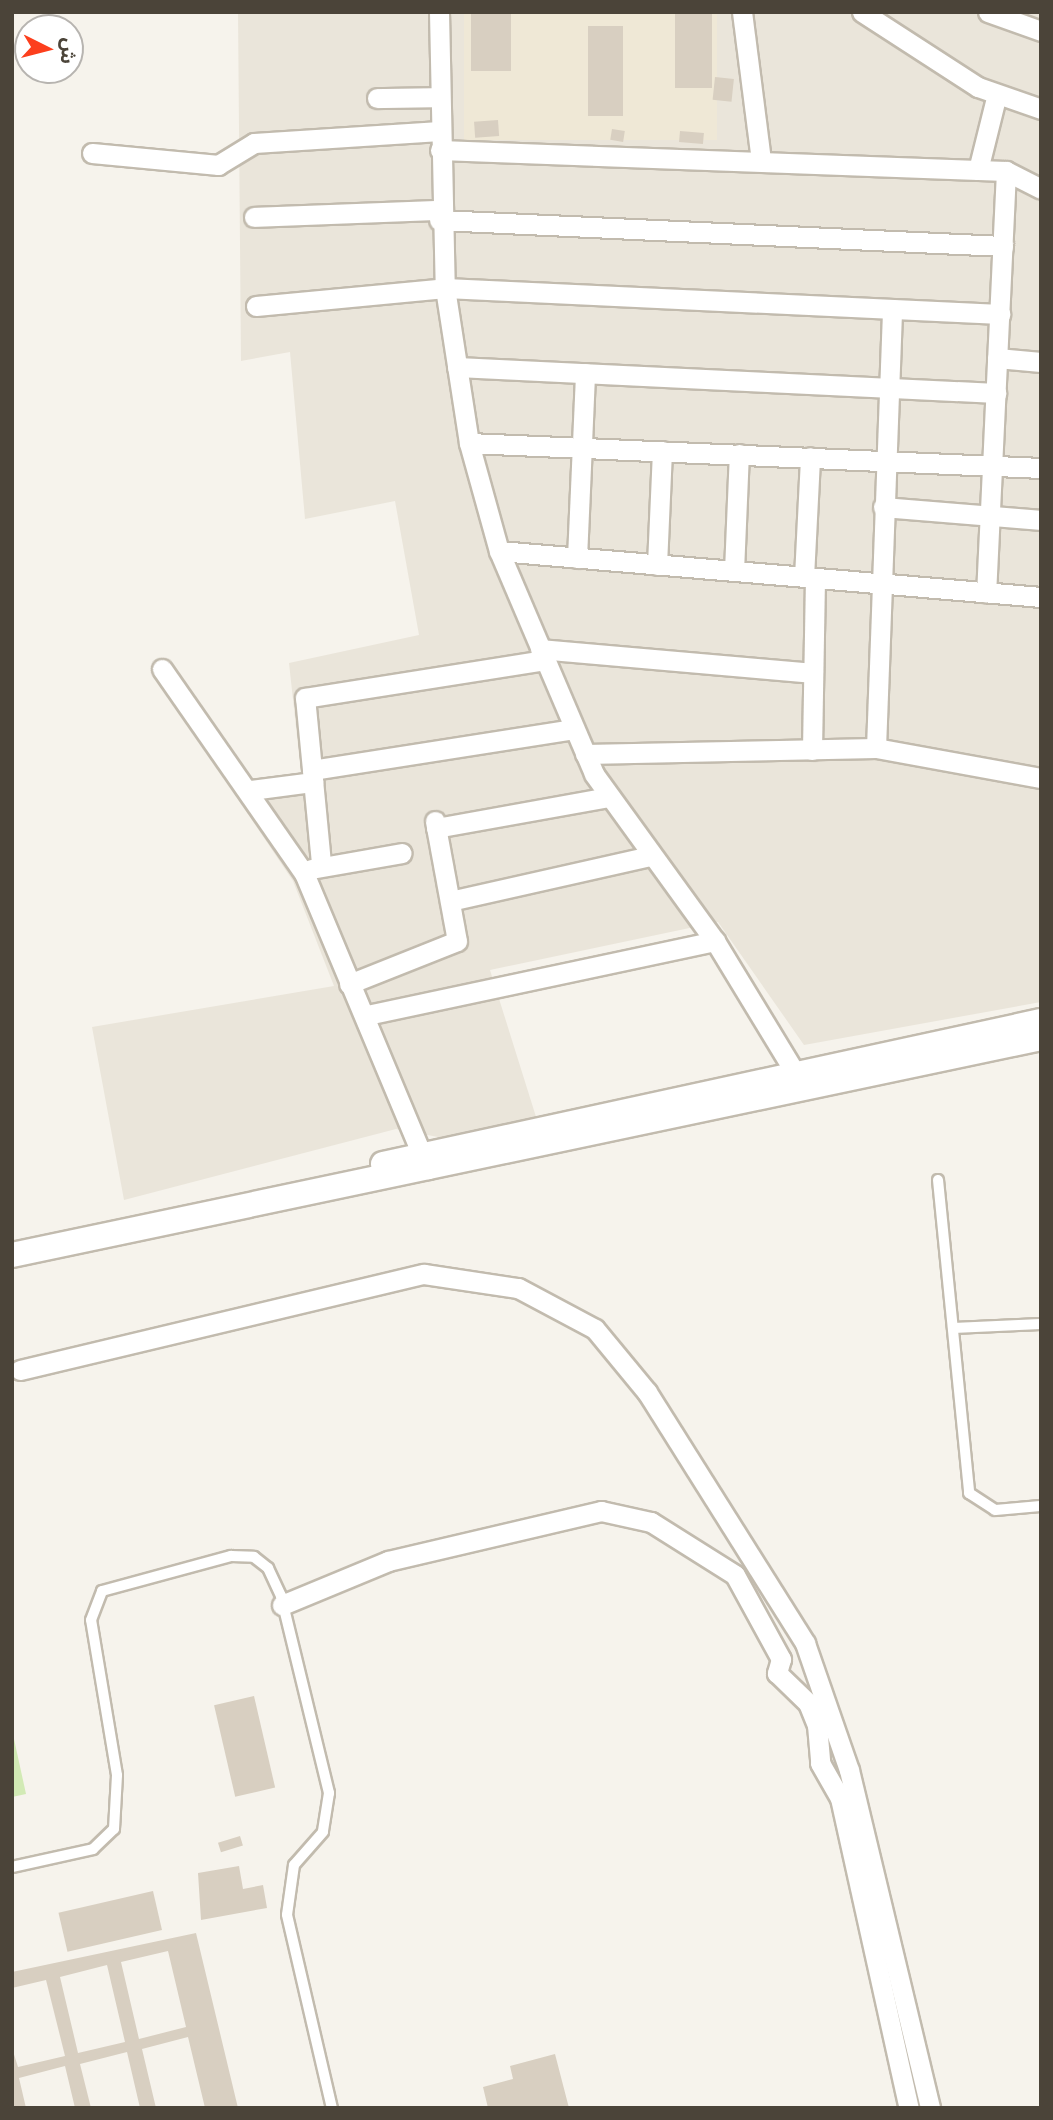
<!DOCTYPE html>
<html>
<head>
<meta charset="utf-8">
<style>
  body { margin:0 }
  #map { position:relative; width:1053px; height:2120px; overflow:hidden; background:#f6f3ec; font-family:Karla,"Noto Sans Arabic",sans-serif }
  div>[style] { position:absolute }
  .residential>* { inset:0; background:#eae5da }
  .education>* { inset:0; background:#efe8d6; transform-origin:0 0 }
  .green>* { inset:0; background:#d2eab5 }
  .building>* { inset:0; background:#d8cfc1; transform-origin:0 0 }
  .roads { filter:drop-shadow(2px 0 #c2bbae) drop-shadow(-2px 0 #c2bbae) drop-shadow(0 2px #c2bbae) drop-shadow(0 -2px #c2bbae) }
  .service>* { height:10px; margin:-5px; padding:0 5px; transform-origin:5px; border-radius:5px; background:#fff }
  .minor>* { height:19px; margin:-9.5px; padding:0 9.5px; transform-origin:9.5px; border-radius:9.5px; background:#fff }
  .tertiary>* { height:24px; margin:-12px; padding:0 12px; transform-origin:12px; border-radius:12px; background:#fff }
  span { translate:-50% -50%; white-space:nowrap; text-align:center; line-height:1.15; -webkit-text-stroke:5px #fff; paint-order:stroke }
  .frame { position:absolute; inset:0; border:14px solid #4b4439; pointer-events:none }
  .north { position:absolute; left:14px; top:14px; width:70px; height:70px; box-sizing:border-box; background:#fff; border:2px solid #b7b4b0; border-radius:50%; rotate:96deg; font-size:19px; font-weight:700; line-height:28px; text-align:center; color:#4b4439 }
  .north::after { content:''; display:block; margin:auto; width:24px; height:32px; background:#fc3f1d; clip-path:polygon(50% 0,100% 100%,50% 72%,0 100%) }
</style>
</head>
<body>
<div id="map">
  <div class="residential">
    <div style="clip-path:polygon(238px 12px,1041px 12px,1041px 1002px,804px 1045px,718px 922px,490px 970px,537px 1120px,459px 1141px,396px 1129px,124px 1200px,92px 1027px,334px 986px,293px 881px,229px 786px,301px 773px,289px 663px,419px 635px,395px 501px,305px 519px,290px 352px,241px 361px)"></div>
  </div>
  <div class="education">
    <div style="left:464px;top:12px;width:253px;height:128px"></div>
  </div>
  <div class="green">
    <div style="clip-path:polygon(12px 1730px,26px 1794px,12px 1797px)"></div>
  </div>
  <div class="building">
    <div style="left:471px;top:12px;width:40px;height:59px"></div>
    <div style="left:675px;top:12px;width:37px;height:76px"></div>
    <div style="left:588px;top:26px;width:35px;height:90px"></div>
    <div style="left:715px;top:77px;width:19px;height:23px;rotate:6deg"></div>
    <div style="left:498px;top:120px;width:16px;height:24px;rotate:86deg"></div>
    <div style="left:612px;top:129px;width:13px;height:11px;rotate:9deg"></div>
    <div style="left:680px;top:131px;width:24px;height:11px;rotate:5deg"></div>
    <div style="left:254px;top:1696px;width:94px;height:41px;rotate:77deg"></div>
    <div style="left:240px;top:1836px;width:10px;height:23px;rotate:73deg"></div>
    <div style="clip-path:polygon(239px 1866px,243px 1889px,263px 1885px,267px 1908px,201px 1920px,198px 1873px)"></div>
    <div style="left:153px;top:1891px;width:40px;height:97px;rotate:77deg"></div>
    <div style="clip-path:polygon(evenodd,196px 1933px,238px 2108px,205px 2108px,188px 2037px,142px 2049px,156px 2108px,140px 2108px,127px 2052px,80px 2064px,91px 2108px,75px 2108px,65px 2066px,19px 2078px,26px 2108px,12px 2108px,12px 2048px,18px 2067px,65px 2056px,46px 1980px,12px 1988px,12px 1972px,196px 1933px,168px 1951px,186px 2027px,139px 2039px,121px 1962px,168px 1951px,196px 1933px,107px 1965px,125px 2042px,78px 2053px,60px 1977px,107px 1965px)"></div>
    <div style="clip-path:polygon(555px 2054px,569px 2108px,488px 2108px,483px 2087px,513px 2079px,510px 2066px)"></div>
  </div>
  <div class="roads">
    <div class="service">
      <div style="left:938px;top:1180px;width:315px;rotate:84.3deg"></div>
      <div style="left:969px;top:1493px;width:31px;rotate:33deg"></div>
      <div style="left:995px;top:1510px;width:46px;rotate:-5deg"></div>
      <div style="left:953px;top:1328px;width:88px;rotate:-2.6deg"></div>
      <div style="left:12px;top:1867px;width:83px;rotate:-12.5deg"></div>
      <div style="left:93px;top:1849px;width:29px;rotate:-44deg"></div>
      <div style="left:114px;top:1829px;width:54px;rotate:-86.8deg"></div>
      <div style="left:117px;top:1775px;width:157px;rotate:-99.5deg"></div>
      <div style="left:91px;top:1620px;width:31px;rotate:-69deg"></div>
      <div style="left:102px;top:1591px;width:134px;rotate:-15.2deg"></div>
      <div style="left:231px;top:1556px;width:23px;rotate:2deg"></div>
      <div style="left:254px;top:1557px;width:18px;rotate:38deg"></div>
      <div style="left:268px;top:1568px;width:31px;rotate:65deg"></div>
      <div style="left:281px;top:1596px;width:203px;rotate:76.3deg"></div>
      <div style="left:329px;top:1793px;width:39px;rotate:99deg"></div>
      <div style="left:323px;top:1832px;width:44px;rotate:131.3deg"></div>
      <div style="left:294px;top:1865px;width:50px;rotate:98deg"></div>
      <div style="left:287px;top:1915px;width:198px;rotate:76.9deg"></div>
    </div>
    <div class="minor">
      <div style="left:439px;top:12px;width:276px;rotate:88.8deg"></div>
      <div style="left:445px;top:288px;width:157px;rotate:81.2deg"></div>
      <div style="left:469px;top:443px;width:112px;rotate:74.5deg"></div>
      <div style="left:499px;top:551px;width:242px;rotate:66.9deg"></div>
      <div style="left:594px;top:774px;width:206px;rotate:54.1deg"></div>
      <div style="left:715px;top:941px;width:167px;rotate:58.7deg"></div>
      <div style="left:742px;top:12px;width:150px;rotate:82.7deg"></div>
      <div style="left:862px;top:12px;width:138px;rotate:32.9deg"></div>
      <div style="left:978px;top:87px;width:67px;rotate:19.2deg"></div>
      <div style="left:988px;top:12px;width:56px;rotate:19.7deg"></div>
      <div style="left:377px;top:98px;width:62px;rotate:-0.9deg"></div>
      <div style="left:440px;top:150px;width:538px;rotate:2.13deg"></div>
      <div style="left:978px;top:170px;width:78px;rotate:-76deg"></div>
      <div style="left:92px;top:153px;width:127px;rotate:5.4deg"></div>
      <div style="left:218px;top:165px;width:42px;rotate:-31.4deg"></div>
      <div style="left:254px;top:143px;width:186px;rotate:-3.7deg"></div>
      <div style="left:978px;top:170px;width:28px;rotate:2deg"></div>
      <div style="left:1006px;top:171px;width:422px;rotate:92.7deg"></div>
      <div style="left:1006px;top:171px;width:39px;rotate:27deg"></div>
      <div style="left:254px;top:217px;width:185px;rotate:-2.2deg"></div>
      <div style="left:439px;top:220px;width:565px;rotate:2.64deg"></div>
      <div style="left:256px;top:306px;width:190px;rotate:-5.4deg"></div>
      <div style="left:445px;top:288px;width:556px;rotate:2.68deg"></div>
      <div style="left:997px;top:358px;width:44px;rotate:5.2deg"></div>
      <div style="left:457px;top:367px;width:540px;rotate:2.76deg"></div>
      <div style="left:469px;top:443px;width:573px;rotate:2.5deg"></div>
      <div style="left:883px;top:507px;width:159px;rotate:4.7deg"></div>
      <div style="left:499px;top:551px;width:544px;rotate:4.85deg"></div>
      <div style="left:577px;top:558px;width:185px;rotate:-87.5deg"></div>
      <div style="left:657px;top:565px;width:114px;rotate:-87.5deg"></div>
      <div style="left:734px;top:571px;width:117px;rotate:-87.6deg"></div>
      <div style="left:804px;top:577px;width:120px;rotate:-87.1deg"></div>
      <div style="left:540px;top:649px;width:274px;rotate:5deg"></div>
      <div style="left:162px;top:669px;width:249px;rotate:55.2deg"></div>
      <div style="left:304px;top:873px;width:321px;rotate:67.3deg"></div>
      <div style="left:876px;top:748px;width:439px;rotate:-87.9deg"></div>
      <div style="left:812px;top:750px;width:172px;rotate:-89deg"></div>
      <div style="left:585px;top:754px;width:291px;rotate:-1.2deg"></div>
      <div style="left:876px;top:748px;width:168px;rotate:10.3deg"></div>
      <div style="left:312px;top:770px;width:265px;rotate:-8.9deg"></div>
      <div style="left:251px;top:790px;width:63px;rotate:-7.4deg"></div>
      <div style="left:436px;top:828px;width:176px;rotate:-10.2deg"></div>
      <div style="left:321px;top:863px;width:166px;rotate:-95.5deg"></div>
      <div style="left:305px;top:698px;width:243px;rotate:-9deg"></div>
      <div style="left:311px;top:869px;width:92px;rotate:-10deg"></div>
      <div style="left:450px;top:901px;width:204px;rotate:-12.7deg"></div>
      <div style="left:349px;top:984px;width:116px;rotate:-21.7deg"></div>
      <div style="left:457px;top:941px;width:122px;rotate:-100.4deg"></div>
      <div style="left:367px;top:1015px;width:356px;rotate:-12deg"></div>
      <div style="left:20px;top:1370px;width:415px;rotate:-13.4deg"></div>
      <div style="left:424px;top:1274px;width:95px;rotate:8.5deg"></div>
      <div style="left:518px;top:1288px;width:87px;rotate:28deg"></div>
      <div style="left:595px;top:1329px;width:82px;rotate:50.5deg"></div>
      <div style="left:647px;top:1392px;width:297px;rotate:57.8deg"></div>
      <div style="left:805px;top:1643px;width:134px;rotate:70.9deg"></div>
      <div style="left:849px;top:1770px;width:348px;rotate:76.5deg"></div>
      <div style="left:282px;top:1605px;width:115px;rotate:-22.5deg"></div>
      <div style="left:388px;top:1561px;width:219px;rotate:-13.2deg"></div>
      <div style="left:601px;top:1511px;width:51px;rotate:12.4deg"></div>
      <div style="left:651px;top:1522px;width:99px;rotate:32.2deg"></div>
      <div style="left:735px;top:1575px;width:96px;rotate:61.3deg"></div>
      <div style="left:781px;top:1659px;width:15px;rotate:106deg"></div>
      <div style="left:777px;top:1673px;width:43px;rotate:44.1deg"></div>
      <div style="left:808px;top:1703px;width:24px;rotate:68deg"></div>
      <div style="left:817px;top:1725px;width:38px;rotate:85deg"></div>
      <div style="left:820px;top:1763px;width:40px;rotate:60.3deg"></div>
      <div style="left:840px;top:1798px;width:318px;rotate:77.5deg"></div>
    </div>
    <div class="tertiary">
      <div style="left:383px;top:1164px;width:673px;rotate:-12.26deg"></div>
      <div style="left:12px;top:1255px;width:1052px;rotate:-11.91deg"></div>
    </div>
  </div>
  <div class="frame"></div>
  <div class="north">ش</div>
</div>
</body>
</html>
